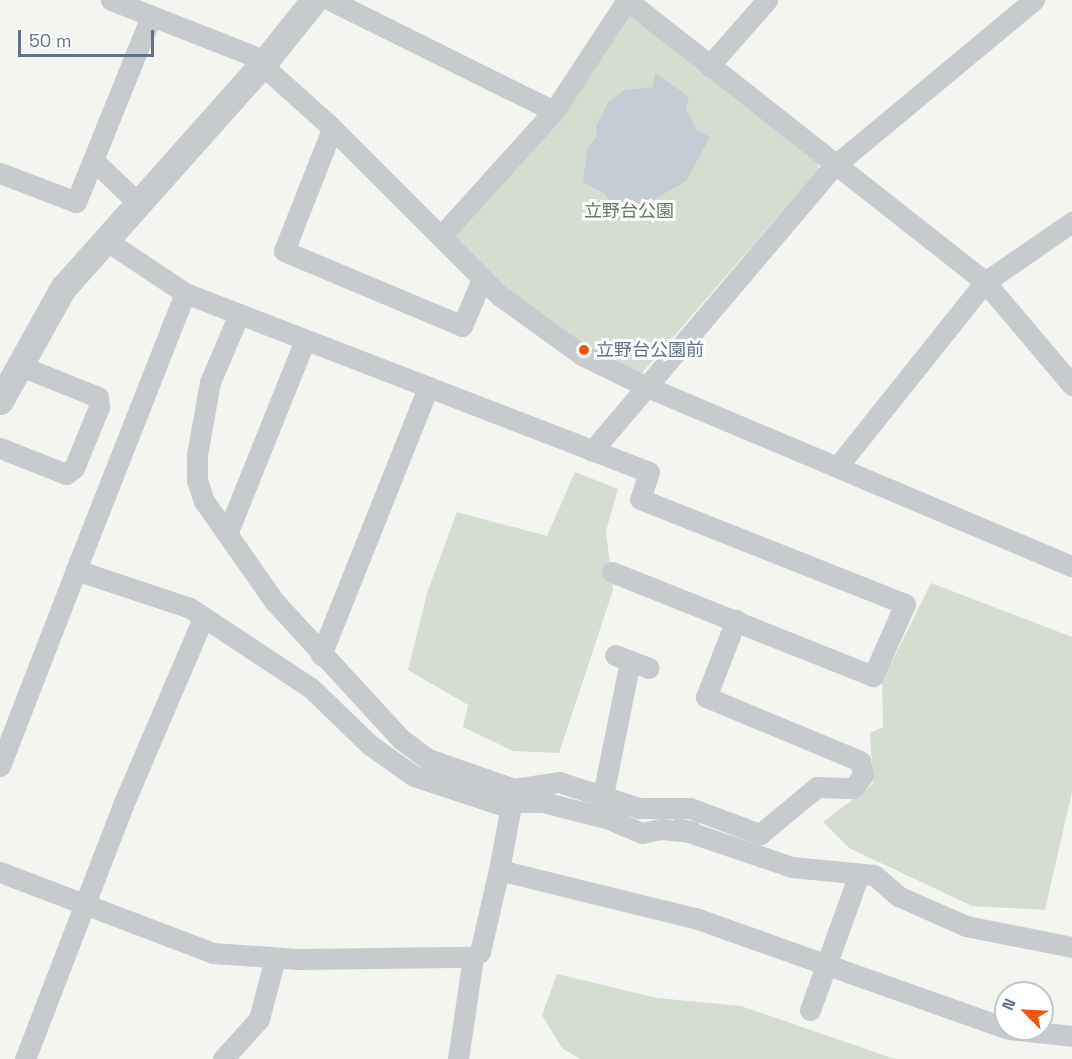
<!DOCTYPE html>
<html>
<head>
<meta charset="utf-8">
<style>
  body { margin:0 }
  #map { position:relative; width:1072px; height:1059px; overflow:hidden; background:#f4f5f0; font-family:"Space Grotesk","Noto Sans JP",sans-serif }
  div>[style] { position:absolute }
  .green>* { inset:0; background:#d4ddd0 }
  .water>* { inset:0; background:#c4cdd3 }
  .stream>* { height:5px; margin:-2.5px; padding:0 2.5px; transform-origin:2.5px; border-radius:2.5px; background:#c4cdd3 }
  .minor>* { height:21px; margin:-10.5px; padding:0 10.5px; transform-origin:10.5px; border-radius:10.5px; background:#c8cbce }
  .tertiary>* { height:27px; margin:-13.5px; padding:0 13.5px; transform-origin:13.5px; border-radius:13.5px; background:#c8cbce }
  .dots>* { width:16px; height:16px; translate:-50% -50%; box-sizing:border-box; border:3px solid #fff; border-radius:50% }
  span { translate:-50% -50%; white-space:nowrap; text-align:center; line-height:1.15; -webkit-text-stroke:6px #fff; paint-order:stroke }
  .park-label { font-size:18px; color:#647b60 }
  .poi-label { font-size:18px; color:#607284 }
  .left { translate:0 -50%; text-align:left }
  .north { position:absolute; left:994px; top:981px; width:60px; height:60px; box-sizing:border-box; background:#fff; border:2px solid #bfc7ce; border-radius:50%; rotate:294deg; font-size:16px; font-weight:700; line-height:24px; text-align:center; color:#607284 }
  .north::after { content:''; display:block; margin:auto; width:21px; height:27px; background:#f45310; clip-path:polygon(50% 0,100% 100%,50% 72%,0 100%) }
  .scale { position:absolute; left:18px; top:30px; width:136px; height:27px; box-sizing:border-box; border:3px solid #607284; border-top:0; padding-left:8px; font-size:18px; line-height:21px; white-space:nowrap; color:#607284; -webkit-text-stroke:4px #fff; paint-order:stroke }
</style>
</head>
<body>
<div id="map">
  <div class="green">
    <div style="clip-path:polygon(633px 12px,818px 162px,819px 169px,642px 373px,552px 330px,454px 240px,454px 234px,627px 14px)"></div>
    <div style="clip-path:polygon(575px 472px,618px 489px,606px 531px,613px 590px,559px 753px,513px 751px,463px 727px,468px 705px,408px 670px,427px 593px,457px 512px,547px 536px)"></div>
    <div style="clip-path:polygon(931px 583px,1072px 637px,1072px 792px,1045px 910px,972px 906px,849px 848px,823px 822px,873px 784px,870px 733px,883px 727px,882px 682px)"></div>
    <div style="clip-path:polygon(557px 974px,657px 998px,741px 1006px,895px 1059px,580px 1059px,562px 1048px,542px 1015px)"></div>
  </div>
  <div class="water">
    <div style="clip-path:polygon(655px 73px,689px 97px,686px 109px,697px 130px,710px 137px,686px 181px,619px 220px,605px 194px,583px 182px,587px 149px,597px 137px,596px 126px,609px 101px,625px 90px,653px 87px)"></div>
  </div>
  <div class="stream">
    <div style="left:676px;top:820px;width:20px;rotate:11deg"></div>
  </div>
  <div class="minor">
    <div style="left:111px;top:0;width:150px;rotate:21.4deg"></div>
    <div style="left:251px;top:55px;width:103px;rotate:41.9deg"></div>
    <div style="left:328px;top:124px;width:243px;rotate:45deg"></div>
    <div style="left:500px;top:296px;width:101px;rotate:35.7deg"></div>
    <div style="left:582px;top:355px;width:70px;rotate:26.2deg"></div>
    <div style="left:645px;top:386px;width:463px;rotate:22.9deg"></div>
    <div style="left:330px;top:0;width:250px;rotate:26.4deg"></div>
    <div style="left:554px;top:111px;width:133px;rotate:-56.7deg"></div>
    <div style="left:627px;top:0;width:456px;rotate:38.2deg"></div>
    <div style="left:985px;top:282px;width:135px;rotate:49.8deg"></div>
    <div style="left:709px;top:66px;width:88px;rotate:-48.7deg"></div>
    <div style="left:332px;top:129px;width:131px;rotate:111.5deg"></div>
    <div style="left:284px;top:251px;width:193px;rotate:22.8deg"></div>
    <div style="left:462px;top:326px;width:51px;rotate:-66.9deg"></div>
    <div style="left:93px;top:160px;width:61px;rotate:43.7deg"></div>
    <div style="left:0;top:173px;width:81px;rotate:20.9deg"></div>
    <div style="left:76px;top:202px;width:201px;rotate:-68deg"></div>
    <div style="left:441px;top:236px;width:169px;rotate:-47.9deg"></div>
    <div style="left:104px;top:239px;width:97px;rotate:33.7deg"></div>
    <div style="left:185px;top:293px;width:497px;rotate:21.1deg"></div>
    <div style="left:649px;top:472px;width:28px;rotate:108deg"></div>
    <div style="left:640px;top:499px;width:285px;rotate:21.6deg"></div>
    <div style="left:905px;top:604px;width:79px;rotate:114deg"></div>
    <div style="left:873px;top:676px;width:281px;rotate:-158.3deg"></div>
    <div style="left:185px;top:293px;width:298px;rotate:111.5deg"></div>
    <div style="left:76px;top:570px;width:120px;rotate:18.4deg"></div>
    <div style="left:190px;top:608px;width:145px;rotate:33.5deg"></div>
    <div style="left:311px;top:688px;width:82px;rotate:44deg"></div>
    <div style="left:370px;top:745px;width:54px;rotate:35.2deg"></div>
    <div style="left:414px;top:776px;width:102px;rotate:18.3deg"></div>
    <div style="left:239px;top:314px;width:74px;rotate:113.1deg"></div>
    <div style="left:210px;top:382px;width:74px;rotate:100.1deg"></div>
    <div style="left:197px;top:455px;width:25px;rotate:90deg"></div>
    <div style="left:197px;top:480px;width:22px;rotate:72deg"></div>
    <div style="left:204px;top:501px;width:122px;rotate:55deg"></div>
    <div style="left:274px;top:601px;width:188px;rotate:47.4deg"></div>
    <div style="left:401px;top:739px;width:34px;rotate:37deg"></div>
    <div style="left:428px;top:759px;width:91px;rotate:19.2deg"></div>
    <div style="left:0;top:448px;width:71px;rotate:21.5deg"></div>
    <div style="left:66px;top:474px;width:10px;rotate:-37deg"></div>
    <div style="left:74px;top:468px;width:66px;rotate:-67.7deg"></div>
    <div style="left:99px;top:407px;width:10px;rotate:-96deg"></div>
    <div style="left:98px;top:397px;width:86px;rotate:-158.2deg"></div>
    <div style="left:592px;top:451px;width:374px;rotate:-49.7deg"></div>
    <div style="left:834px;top:166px;width:260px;rotate:-39.7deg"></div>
    <div style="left:838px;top:466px;width:236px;rotate:-51.4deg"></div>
    <div style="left:985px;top:282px;width:106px;rotate:-34.6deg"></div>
    <div style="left:227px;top:534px;width:209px;rotate:-68.1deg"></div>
    <div style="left:321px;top:655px;width:289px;rotate:-68.2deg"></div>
    <div style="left:615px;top:655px;width:36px;rotate:21deg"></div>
    <div style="left:0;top:766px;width:210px;rotate:-68.8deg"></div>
    <div style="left:603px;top:795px;width:137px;rotate:-78.6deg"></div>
    <div style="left:512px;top:802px;width:31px"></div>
    <div style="left:543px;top:802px;width:68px;rotate:14.4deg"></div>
    <div style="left:609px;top:819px;width:36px;rotate:23deg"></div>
    <div style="left:642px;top:833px;width:19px;rotate:-12deg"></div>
    <div style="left:661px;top:829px;width:28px;rotate:6deg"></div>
    <div style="left:689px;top:832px;width:109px;rotate:18.8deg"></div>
    <div style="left:792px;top:867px;width:82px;rotate:5.6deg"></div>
    <div style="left:874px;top:875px;width:32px;rotate:41deg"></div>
    <div style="left:898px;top:896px;width:74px;rotate:23.8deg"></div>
    <div style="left:966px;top:926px;width:108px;rotate:11.2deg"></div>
    <div style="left:499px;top:870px;width:82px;rotate:-79.5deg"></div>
    <div style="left:514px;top:789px;width:46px;rotate:-8.8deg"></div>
    <div style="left:559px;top:782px;width:84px;rotate:18deg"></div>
    <div style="left:639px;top:808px;width:51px"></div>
    <div style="left:690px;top:808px;width:75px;rotate:20.4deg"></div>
    <div style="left:760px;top:834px;width:74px;rotate:-39.5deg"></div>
    <div style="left:817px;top:787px;width:36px;rotate:2deg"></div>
    <div style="left:853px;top:788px;width:16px;rotate:-52deg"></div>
    <div style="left:863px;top:775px;width:14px;rotate:-102deg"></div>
    <div style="left:860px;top:761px;width:167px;rotate:-157.4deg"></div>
    <div style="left:706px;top:697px;width:83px;rotate:-68.7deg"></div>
    <div style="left:0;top:872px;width:228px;rotate:20.8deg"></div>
    <div style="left:213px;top:953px;width:85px;rotate:4deg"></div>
    <div style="left:298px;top:959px;width:175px;rotate:-0.7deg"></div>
    <div style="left:473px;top:957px;width:9px;rotate:-36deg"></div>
    <div style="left:480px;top:952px;width:84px;rotate:-77deg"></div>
    <div style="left:499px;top:870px;width:202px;rotate:13.8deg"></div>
    <div style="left:695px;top:918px;width:330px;rotate:19.5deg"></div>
    <div style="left:810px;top:1010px;width:145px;rotate:-70.2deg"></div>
    <div style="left:1009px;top:1029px;width:63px;rotate:6.3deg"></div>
    <div style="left:25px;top:1059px;width:272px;rotate:-68.9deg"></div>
    <div style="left:123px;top:805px;width:203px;rotate:-66.8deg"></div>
    <div style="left:223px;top:1059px;width:54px;rotate:-48deg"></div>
    <div style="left:259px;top:1019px;width:63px;rotate:-75.3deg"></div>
    <div style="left:458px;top:1059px;width:103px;rotate:-81.6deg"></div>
  </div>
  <div class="tertiary">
    <div style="left:0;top:401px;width:129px;rotate:-60.9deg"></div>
    <div style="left:63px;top:288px;width:299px;rotate:-48.3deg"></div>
    <div style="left:262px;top:65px;width:83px;rotate:-51.3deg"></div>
  </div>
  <div class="dots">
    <div style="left:584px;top:350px;background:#f45310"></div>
  </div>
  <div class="park-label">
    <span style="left:629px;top:211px">立野台公園</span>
  </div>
  <div class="poi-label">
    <span class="left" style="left:596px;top:350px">立野台公園前</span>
  </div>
  <div class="north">N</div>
  <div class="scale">50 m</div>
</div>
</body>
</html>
